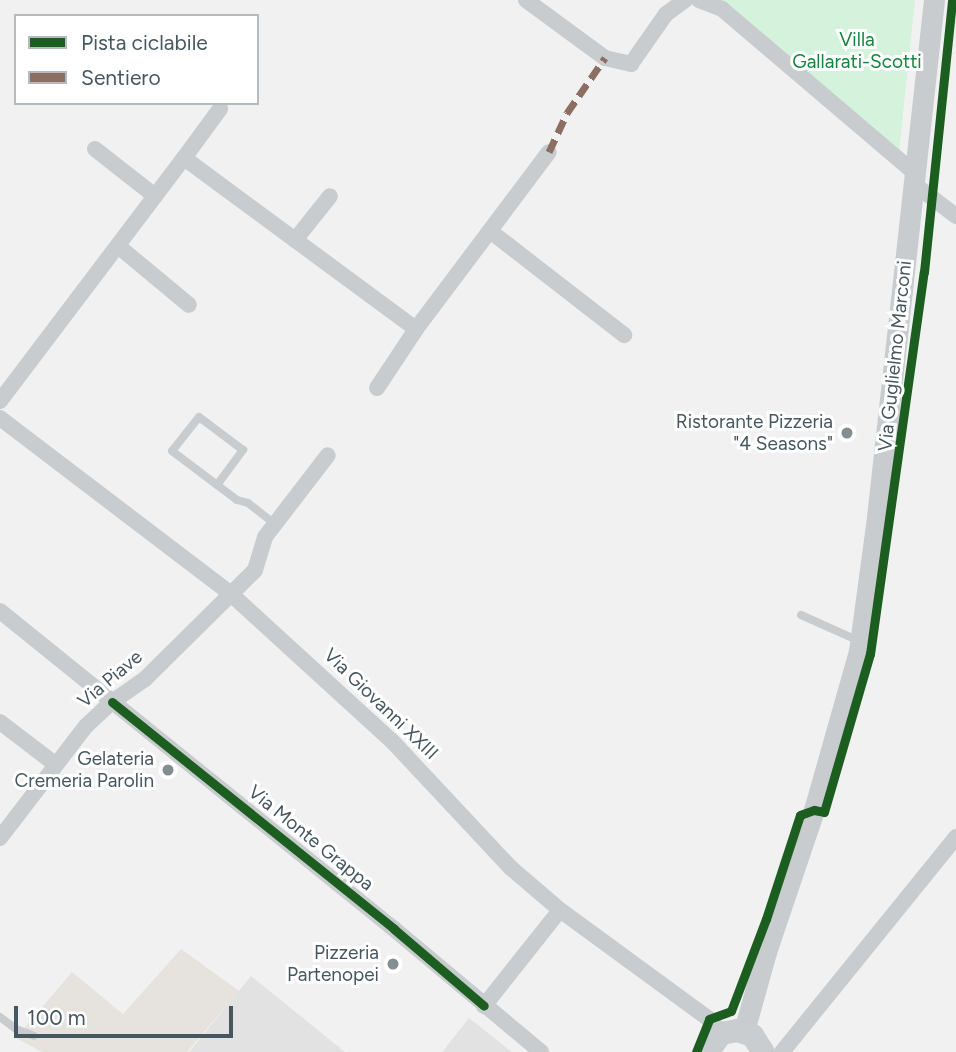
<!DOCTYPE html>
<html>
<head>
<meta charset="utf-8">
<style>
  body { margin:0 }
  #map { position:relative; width:956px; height:1052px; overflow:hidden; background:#f2f1f1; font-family:Figtree,sans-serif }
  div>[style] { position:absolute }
  .commercial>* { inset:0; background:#e6e3df }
  .education>* { inset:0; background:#e3e2e3 }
  .green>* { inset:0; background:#d5f2dc }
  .service>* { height:8px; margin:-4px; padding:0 4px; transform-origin:4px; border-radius:4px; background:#c8ccce }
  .minor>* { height:16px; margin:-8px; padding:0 8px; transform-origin:8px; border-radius:8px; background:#c8ccce }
  .tertiary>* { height:21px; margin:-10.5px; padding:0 10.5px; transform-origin:10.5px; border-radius:10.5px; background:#c8ccce }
  .secondary>* { height:23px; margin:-11.5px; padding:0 11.5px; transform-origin:11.5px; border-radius:11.5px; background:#cacdd0 }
  .quiet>* { height:7px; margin-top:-3.5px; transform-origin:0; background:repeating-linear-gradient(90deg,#8d6e63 0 14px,transparent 0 21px) }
  .cycleway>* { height:9px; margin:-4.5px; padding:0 4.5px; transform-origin:4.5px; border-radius:4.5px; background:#1b5e20 }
  .dots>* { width:19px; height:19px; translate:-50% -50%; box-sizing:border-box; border:4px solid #fff; border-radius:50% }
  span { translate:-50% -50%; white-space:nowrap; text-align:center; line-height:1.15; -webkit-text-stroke:6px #fff; paint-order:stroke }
  .park-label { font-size:19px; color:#13863c }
  .street-label { font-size:19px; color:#47575f }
  .poi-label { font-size:19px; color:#47575f }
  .right { translate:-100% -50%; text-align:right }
  .legend { position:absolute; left:14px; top:14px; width:245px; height:91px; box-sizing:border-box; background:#fff; border:2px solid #b5bcbf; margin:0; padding:9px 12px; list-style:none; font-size:21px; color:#47575f }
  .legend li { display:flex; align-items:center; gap:14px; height:35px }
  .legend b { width:35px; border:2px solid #b5bcbf }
  .scale { position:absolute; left:14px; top:1006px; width:219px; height:32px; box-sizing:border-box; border:4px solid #47575f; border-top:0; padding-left:9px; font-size:21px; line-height:24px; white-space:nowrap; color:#47575f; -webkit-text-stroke:5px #fff; paint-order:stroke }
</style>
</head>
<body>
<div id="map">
  <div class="commercial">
    <div style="clip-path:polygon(181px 949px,239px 991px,187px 1052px,42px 1052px,16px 1038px,72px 972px,123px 1014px)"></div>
  </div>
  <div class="education">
    <div style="clip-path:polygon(251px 976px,345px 1052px,189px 1052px)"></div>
    <div style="clip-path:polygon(469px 1018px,512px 1052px,442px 1052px)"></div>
  </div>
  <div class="green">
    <div style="clip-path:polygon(713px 0,915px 0,899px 152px)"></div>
  </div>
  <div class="service">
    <div style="left:217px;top:485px;width:44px;rotate:-53.4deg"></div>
    <div style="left:243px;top:450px;width:55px;rotate:-143.1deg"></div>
    <div style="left:199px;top:417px;width:43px;rotate:128.5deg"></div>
    <div style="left:172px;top:451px;width:81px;rotate:37deg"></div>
    <div style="left:237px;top:500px;width:11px;rotate:15deg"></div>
    <div style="left:248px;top:503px;width:34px;rotate:38deg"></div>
    <div style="left:801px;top:615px;width:64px;rotate:24.1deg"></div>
    <div style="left:0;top:1017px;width:20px;rotate:37deg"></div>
    <div style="left:16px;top:1029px;width:19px;rotate:21deg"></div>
  </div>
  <div class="minor">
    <div style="left:526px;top:0;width:98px;rotate:36.3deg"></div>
    <div style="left:605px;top:58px;width:27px;rotate:13deg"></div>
    <div style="left:631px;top:64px;width:61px;rotate:-55deg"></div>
    <div style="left:666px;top:14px;width:24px;rotate:-36deg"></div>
    <div style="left:699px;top:0;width:25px;rotate:21deg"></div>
    <div style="left:722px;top:9px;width:253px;rotate:40.4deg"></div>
    <div style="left:95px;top:149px;width:76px;rotate:38.1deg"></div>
    <div style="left:184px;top:158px;width:61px;rotate:-53.7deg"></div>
    <div style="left:914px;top:184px;width:53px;rotate:37.3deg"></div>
    <div style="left:490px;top:231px;width:170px;rotate:37.8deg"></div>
    <div style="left:295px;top:240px;width:56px;rotate:-51.5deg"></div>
    <div style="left:118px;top:246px;width:92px;rotate:39.7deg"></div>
    <div style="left:377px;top:388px;width:71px;rotate:-56.5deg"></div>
    <div style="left:0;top:401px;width:305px;rotate:-52.9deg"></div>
    <div style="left:184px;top:158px;width:288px;rotate:36.4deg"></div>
    <div style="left:416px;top:329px;width:221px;rotate:-53.1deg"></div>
    <div style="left:0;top:418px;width:292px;rotate:37.3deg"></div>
    <div style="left:232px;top:595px;width:217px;rotate:42.4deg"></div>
    <div style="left:392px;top:741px;width:174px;rotate:46.9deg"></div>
    <div style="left:511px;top:868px;width:65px;rotate:40.6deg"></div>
    <div style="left:560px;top:910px;width:185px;rotate:36.2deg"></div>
    <div style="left:709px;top:1019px;width:18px;rotate:49deg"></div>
    <div style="left:0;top:611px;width:506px;rotate:38.91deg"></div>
    <div style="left:394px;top:929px;width:192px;rotate:39.9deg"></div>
    <div style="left:0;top:722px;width:69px;rotate:37.4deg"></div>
    <div style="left:0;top:838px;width:141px;rotate:-52.5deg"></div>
    <div style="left:86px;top:726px;width:35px;rotate:-43deg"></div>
    <div style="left:112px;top:702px;width:40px;rotate:-34.9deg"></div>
    <div style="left:145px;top:679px;width:155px;rotate:-44.7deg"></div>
    <div style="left:255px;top:570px;width:34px;rotate:-73deg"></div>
    <div style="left:265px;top:537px;width:103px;rotate:-52.5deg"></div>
    <div style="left:484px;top:1006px;width:122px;rotate:-51.6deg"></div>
    <div style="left:782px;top:1052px;width:277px;rotate:-51deg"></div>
  </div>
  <div class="tertiary">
    <div style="left:744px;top:1031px;width:82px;rotate:-74.4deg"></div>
    <div style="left:766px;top:952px;width:150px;rotate:-71.3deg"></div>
    <div style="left:814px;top:810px;width:165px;rotate:-74.2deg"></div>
    <div style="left:859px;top:651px;width:135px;rotate:-82.3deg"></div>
    <div style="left:877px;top:517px;width:520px;rotate:-83.71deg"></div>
  </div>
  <div class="secondary">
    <div style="left:707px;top:1052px;width:24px;rotate:-54deg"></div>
    <div style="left:721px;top:1033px;width:16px;rotate:-11deg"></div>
    <div style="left:737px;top:1030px;width:16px;rotate:18deg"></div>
    <div style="left:752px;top:1035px;width:20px;rotate:57deg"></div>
  </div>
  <div class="quiet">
    <div style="left:549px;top:152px;width:43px;rotate:-65.2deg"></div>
    <div style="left:567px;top:113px;width:67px;rotate:-55.4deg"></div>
  </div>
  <div class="cycleway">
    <div style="left:112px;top:702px;width:362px;rotate:38.8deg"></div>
    <div style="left:394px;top:929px;width:118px;rotate:40.5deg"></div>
    <div style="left:696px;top:1052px;width:35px;rotate:-68deg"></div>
    <div style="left:709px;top:1019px;width:23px;rotate:-20deg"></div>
    <div style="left:731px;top:1011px;width:98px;rotate:-69.2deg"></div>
    <div style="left:766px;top:919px;width:109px;rotate:-71.9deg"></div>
    <div style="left:800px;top:815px;width:15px;rotate:-20deg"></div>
    <div style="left:814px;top:810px;width:10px;rotate:11deg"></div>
    <div style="left:824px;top:812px;width:165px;rotate:-73.8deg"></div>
    <div style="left:870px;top:654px;width:386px;rotate:-82deg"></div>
    <div style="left:924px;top:272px;width:273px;rotate:-84.1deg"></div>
  </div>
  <div class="dots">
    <div style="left:847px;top:433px;background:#838d92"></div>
    <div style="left:168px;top:770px;background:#838d92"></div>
    <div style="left:393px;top:964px;background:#838d92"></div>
  </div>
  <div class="park-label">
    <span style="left:857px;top:51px">Villa<br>Gallarati-Scotti</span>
  </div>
  <div class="street-label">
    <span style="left:895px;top:356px;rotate:-84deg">Via Guglielmo Marconi</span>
    <span style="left:110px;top:679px;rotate:-40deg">Via Piave</span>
    <span style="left:381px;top:704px;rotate:44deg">Via Giovanni XXIII</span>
    <span style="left:311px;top:838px;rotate:39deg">Via Monte Grappa</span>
  </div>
  <div class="poi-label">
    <span class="right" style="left:833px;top:433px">Ristorante Pizzeria<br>"4 Seasons"</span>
    <span class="right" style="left:154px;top:770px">Gelateria<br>Cremeria Parolin</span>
    <span class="right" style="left:379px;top:964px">Pizzeria<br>Partenopei</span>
  </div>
  <ul class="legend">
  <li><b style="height:9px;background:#1b5e20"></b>Pista ciclabile</li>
  <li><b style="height:9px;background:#8d6e63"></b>Sentiero</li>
  </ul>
  <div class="scale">100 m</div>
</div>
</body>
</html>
